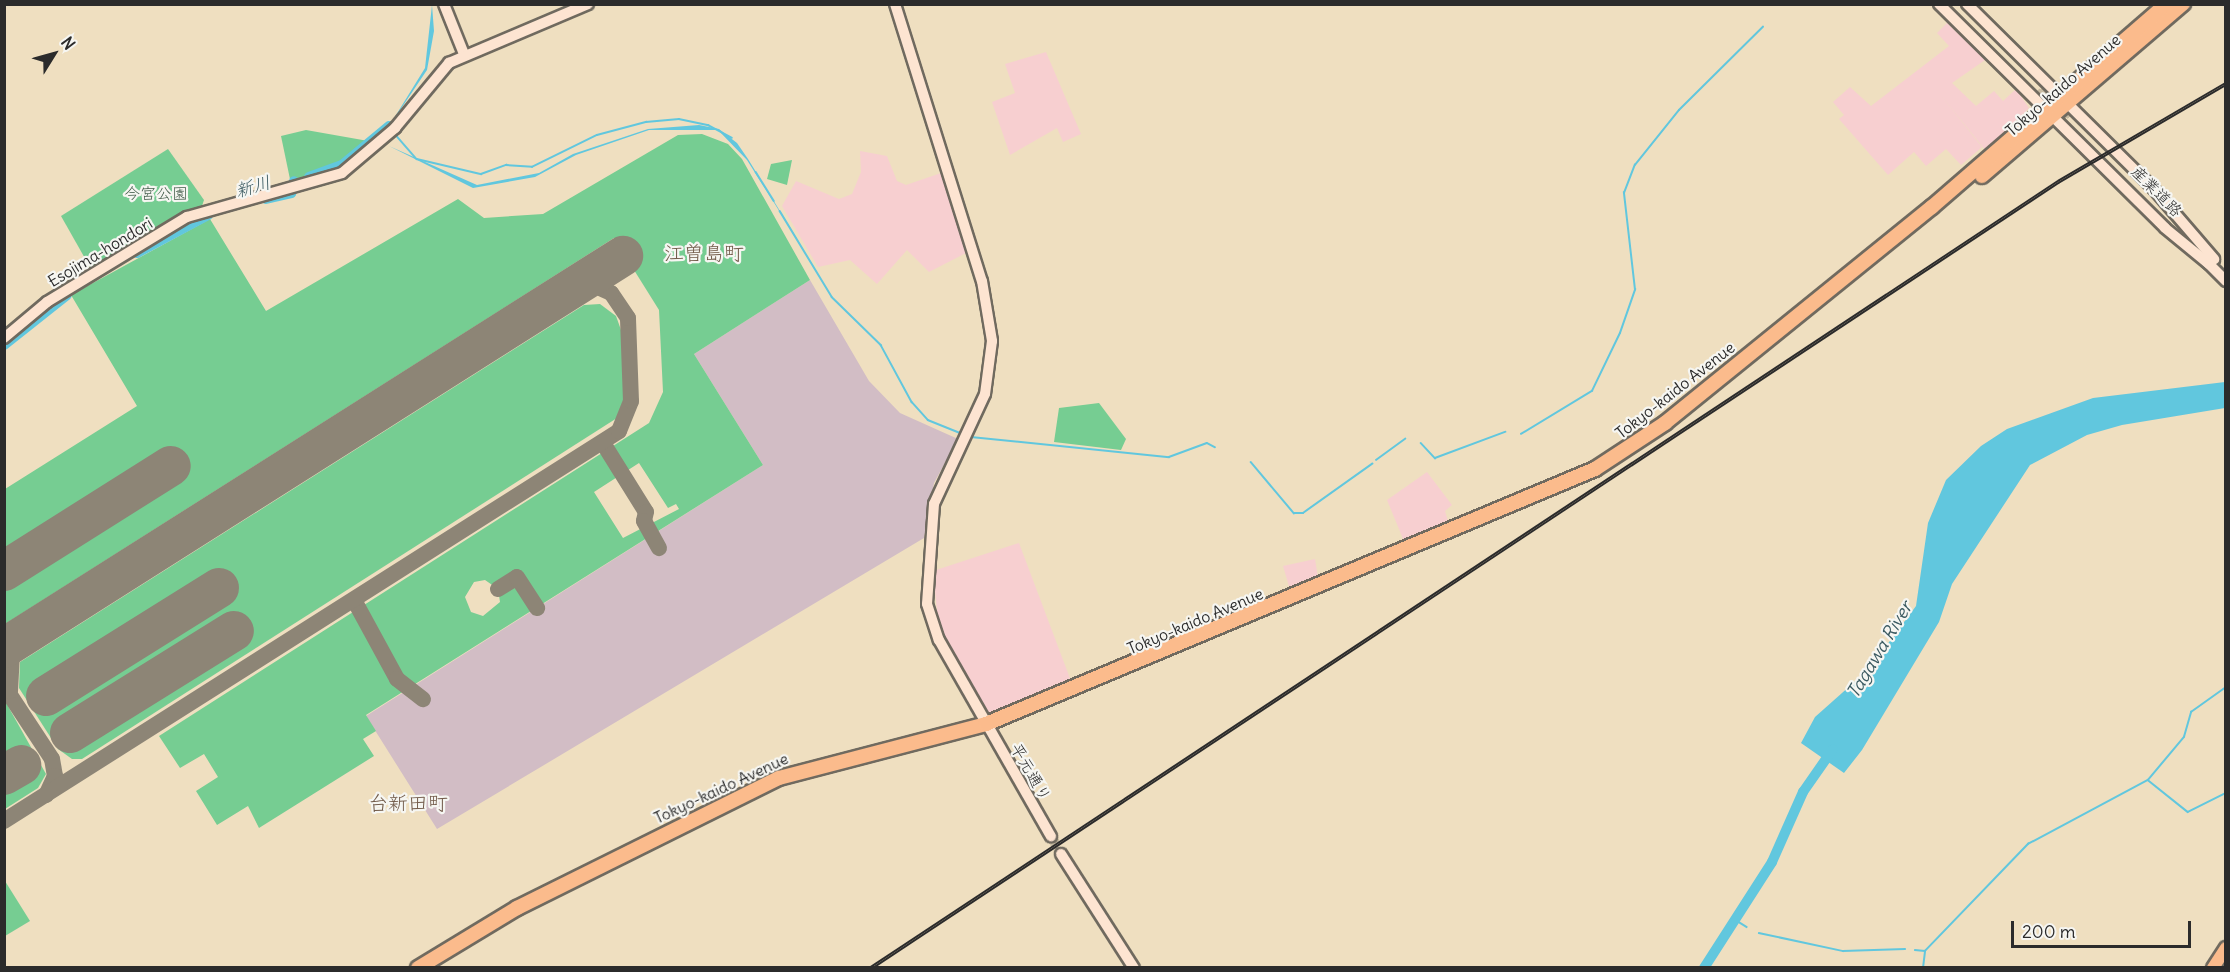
<!DOCTYPE html>
<html>
<head>
<meta charset="utf-8">
<style>
  body { margin:0 }
  #map { position:relative; width:2230px; height:972px; overflow:hidden; background:#efdfc0; font-family:Delius,"Klee One",sans-serif }
  div>[style] { position:absolute }
  .built>* { inset:0; background:#f7cfd0 }
  .industrial>* { inset:0; background:#d2bdc5 }
  .green>* { inset:0; background:#76cd92 }
  .water>* { inset:0; background:#61c7de }
  .stream>* { height:1.5px; margin:-0.75px; padding:0 0.75px; transform-origin:0.75px; border-radius:0.75px; background:#61c7de }
  .river>* { height:10px; margin:-5px; padding:0 5px; transform-origin:5px; border-radius:5px; background:#61c7de }
  .taxiway>* { height:16px; margin:-8px; padding:0 8px; transform-origin:8px; border-radius:8px; background:#8d8576 }
  .runway>* { height:40px; margin:-20px; padding:0 20px; transform-origin:20px; border-radius:20px; background:#8d8576 }
  .secondary-tunnel>* { height:10px; margin-top:-5px; transform-origin:0; background:repeating-linear-gradient(90deg,#c8bba2 0 10px,transparent 0 15px) }
  .roads { filter:drop-shadow(2px 0 #706a5f) drop-shadow(-2px 0 #706a5f) drop-shadow(0 2px #706a5f) drop-shadow(0 -2px #706a5f) }
  .secondary>* { height:10px; margin:-5px; padding:0 5px; transform-origin:5px; border-radius:5px; background:#fde4d1 }
  .primary>* { height:12px; margin:-6px; padding:0 6px; transform-origin:6px; border-radius:6px; background:#fbbb8c }
  .highway>* { height:14px; margin:-7px; padding:0 7px; transform-origin:7px; border-radius:7px; background:#fbbb8c }
  .rail>* { height:4px; margin-top:-2px; transform-origin:0; background:repeating-linear-gradient(90deg,#f6f6f2 0 4.5px,#2b2b2b 0 9px); box-sizing:border-box; border-block:2px solid #2b2b2b }
  span { translate:-50% -50%; white-space:nowrap; text-align:center; line-height:1.15; -webkit-text-stroke:4.5px #f6f6f2; paint-order:stroke }
  .street-label { font-size:16px; color:#2b2b2b }
  .park-label { font-size:16px; color:#425c4a }
  .water-label { font-size:18px; color:#3b5a61; font-style:italic }
  .quarter-label { font-size:20px; color:#725b4a }
  .frame { position:absolute; inset:0; border:6px solid #2b2b2b; pointer-events:none }
  .north { position:absolute; left:24px; top:24px; width:60px; height:60px; -webkit-text-stroke:4px #f6f6f2; paint-order:stroke; rotate:53deg; font-size:16px; font-weight:700; line-height:24px; text-align:center; color:#2b2b2b }
  .north::after { content:''; display:block; margin:auto; width:21px; height:27px; background:#2b2b2b; clip-path:polygon(50% 0,100% 100%,50% 72%,0 100%) }
  .scale { position:absolute; left:2011px; top:921px; width:180px; height:27px; box-sizing:border-box; border:3px solid #2b2b2b; border-top:0; padding-left:8px; font-size:18px; line-height:21px; white-space:nowrap; color:#2b2b2b; -webkit-text-stroke:4px #f6f6f2; paint-order:stroke }
</style>
</head>
<body>
<div id="map">
  <div class="built">
    <div style="clip-path:polygon(1947px 23px,1985px 60px,1952px 83px,1976px 106px,1994px 91px,2003px 101px,2016px 89px,2029px 108px,1986px 151px,1939px 93px,1982px 147px,1961px 165px,1946px 149px,1926px 166px,1914px 152px,1888px 175px,1839px 119px,1844px 115px,1833px 102px,1850px 87px,1871px 106px,1949px 46px,1937px 33px)"></div>
    <div style="clip-path:polygon(1046px 52px,1081px 134px,1063px 142px,1057px 128px,1010px 155px,992px 102px,1015px 93px,1005px 64px)"></div>
    <div style="clip-path:polygon(860px 151px,887px 156px,897px 181px,906px 185px,941px 173px,966px 253px,929px 272px,907px 250px,877px 284px,850px 260px,818px 267px,782px 206px,796px 181px,839px 199px,852px 194px,861px 172px)"></div>
    <div style="clip-path:polygon(1427px 472px,1452px 505px,1445px 511px,1450px 528px,1406px 546px,1387px 500px)"></div>
    <div style="clip-path:polygon(1019px 543px,1071px 681px,988px 713px,939px 631px,933px 571px)"></div>
    <div style="clip-path:polygon(1315px 559px,1319px 584px,1291px 593px,1283px 566px)"></div>
  </div>
  <div class="industrial">
    <div style="clip-path:polygon(810px 280px,869px 381px,900px 413px,958px 439px,934px 483px,924px 538px,437px 829px,366px 716px,763px 465px,694px 354px)"></div>
  </div>
  <div class="green">
    <div style="clip-path:polygon(306px 130px,374px 142px,340px 169px,291px 184px,281px 136px)"></div>
    <div style="clip-path:polygon(evenodd,702px 134px,728px 144px,742px 159px,810px 280px,694px 354px,763px 465px,366px 715px,376px 731px,363px 739px,374px 756px,259px 828px,248px 806px,217px 825px,196px 791px,218px 777px,204px 754px,180px 768px,159px 736px,649px 423px,663px 392px,659px 310px,614px 238px,5px 624px,5px 489px,137px 406px,71px 295px,210px 219px,266px 311px,458px 199px,484px 218px,543px 214px,678px 135px,702px 134px,639px 463px,668px 508px,676px 504px,679px 509px,623px 538px,594px 492px,639px 463px,702px 134px,485px 580px,498px 589px,500px 602px,483px 616px,471px 612px,465px 597px,474px 582px,485px 580px)"></div>
    <div style="clip-path:polygon(168px 149px,204px 200px,202px 206px,91px 269px,61px 216px)"></div>
    <div style="clip-path:polygon(792px 160px,787px 185px,767px 179px,771px 164px)"></div>
    <div style="clip-path:polygon(600px 304px,616px 316px,621px 330px,624px 399px,617px 418px,82px 759px,72px 759px,58px 749px,19px 688px,20px 662px,584px 305px)"></div>
    <div style="clip-path:polygon(1099px 403px,1126px 439px,1121px 450px,1054px 442px,1059px 408px)"></div>
    <div style="clip-path:polygon(4px 699px,46px 774px,38px 788px,5px 809px)"></div>
    <div style="clip-path:polygon(5px 881px,30px 921px,5px 936px,4px 936px)"></div>
  </div>
  <div class="water">
    <div style="clip-path:polygon(432px 5px,434px 31px,427px 70px,388px 128px,425px 68px)"></div>
    <div style="clip-path:polygon(699px 125px,719px 129px,737px 143px,748px 159px,802px 247px,747px 160px,718px 130px,649px 130px,576px 155px,535px 177px,473px 188px,389px 146px,477px 185px,539px 173px,573px 154px,648px 129px)"></div>
    <div style="clip-path:polygon(2225px 382px,2225px 408px,2122px 425px,2087px 435px,2030px 465px,1952px 584px,1939px 622px,1862px 750px,1844px 773px,1801px 743px,1815px 717px,1869px 669px,1916px 606px,1928px 523px,1946px 480px,1981px 446px,2007px 429px,2093px 398px)"></div>
  </div>
  <div class="stream">
    <div style="left:395px;top:134px;width:33px;rotate:49deg"></div>
    <div style="left:417px;top:159px;width:66px;rotate:13.2deg"></div>
    <div style="left:481px;top:174px;width:27px;rotate:-20deg"></div>
    <div style="left:506px;top:165px;width:26px;rotate:4deg"></div>
    <div style="left:532px;top:167px;width:72px;rotate:-26.2deg"></div>
    <div style="left:597px;top:135px;width:51px;rotate:-14.9deg"></div>
    <div style="left:646px;top:122px;width:33px;rotate:-5deg"></div>
    <div style="left:679px;top:119px;width:30px;rotate:12deg"></div>
    <div style="left:708px;top:125px;width:27px;rotate:28deg"></div>
    <div style="left:756px;top:172px;width:34px;rotate:58deg"></div>
    <div style="left:780px;top:211px;width:100px;rotate:58.8deg"></div>
    <div style="left:832px;top:297px;width:69px;rotate:44.4deg"></div>
    <div style="left:881px;top:345px;width:65px;rotate:61.5deg"></div>
    <div style="left:912px;top:402px;width:24px;rotate:48deg"></div>
    <div style="left:928px;top:420px;width:35px;rotate:22deg"></div>
    <div style="left:1521px;top:434px;width:83px;rotate:-31.2deg"></div>
    <div style="left:1592px;top:391px;width:64px;rotate:-64.2deg"></div>
    <div style="left:1620px;top:333px;width:46px;rotate:-70.8deg"></div>
    <div style="left:1635px;top:290px;width:98px;rotate:-96.5deg"></div>
    <div style="left:1624px;top:193px;width:30px;rotate:-69deg"></div>
    <div style="left:1635px;top:165px;width:70px;rotate:-51.3deg"></div>
    <div style="left:1679px;top:110px;width:118px;rotate:-44.7deg"></div>
    <div style="left:971px;top:437px;width:199px;rotate:5.8deg"></div>
    <div style="left:1169px;top:457px;width:40px;rotate:-20.2deg"></div>
    <div style="left:1207px;top:443px;width:9px;rotate:27deg"></div>
    <div style="left:1421px;top:443px;width:21px;rotate:47deg"></div>
    <div style="left:1435px;top:458px;width:75px;rotate:-20.4deg"></div>
    <div style="left:1376px;top:460px;width:36px;rotate:-36deg"></div>
    <div style="left:1251px;top:462px;width:67px;rotate:49.9deg"></div>
    <div style="left:1294px;top:513px;width:9px"></div>
    <div style="left:1303px;top:513px;width:85px;rotate:-35.4deg"></div>
    <div style="left:2148px;top:780px;width:56px;rotate:-50.1deg"></div>
    <div style="left:2184px;top:737px;width:26px;rotate:-74deg"></div>
    <div style="left:2191px;top:712px;width:43px;rotate:-35.5deg"></div>
    <div style="left:1734px;top:919px;width:15px;rotate:32deg"></div>
    <div style="left:1759px;top:933px;width:86px;rotate:12.1deg"></div>
    <div style="left:1843px;top:951px;width:62px;rotate:-1.8deg"></div>
    <div style="left:1915px;top:950px;width:10px;rotate:6deg"></div>
    <div style="left:1925px;top:951px;width:149px;rotate:-46.1deg"></div>
    <div style="left:2028px;top:844px;width:136px;rotate:-28.1deg"></div>
    <div style="left:2148px;top:780px;width:51px;rotate:38.7deg"></div>
    <div style="left:2188px;top:812px;width:42px;rotate:-26.6deg"></div>
    <div style="left:1923px;top:968px;width:17px;rotate:-83deg"></div>
  </div>
  <div class="river">
    <div style="left:309px;top:177px;width:35px;rotate:-20deg"></div>
    <div style="left:342px;top:165px;width:61px;rotate:-39.7deg"></div>
    <div style="left:266px;top:199px;width:26px;rotate:-13deg"></div>
    <div style="left:291px;top:193px;width:12px;rotate:-76deg"></div>
    <div style="left:137px;top:253px;width:81px;rotate:-28.2deg"></div>
    <div style="left:4px;top:345px;width:80px;rotate:-38.4deg"></div>
    <div style="left:1704px;top:968px;width:126px;rotate:-57.3deg"></div>
    <div style="left:1772px;top:862px;width:77px;rotate:-66.1deg"></div>
    <div style="left:1803px;top:792px;width:52px;rotate:-55.1deg"></div>
  </div>
  <div class="taxiway">
    <div style="left:603px;top:443px;width:81px;rotate:58.1deg"></div>
    <div style="left:646px;top:512px;width:9px;rotate:103deg"></div>
    <div style="left:644px;top:521px;width:31px;rotate:61deg"></div>
    <div style="left:498px;top:589px;width:22px;rotate:-32deg"></div>
    <div style="left:517px;top:577px;width:37px;rotate:57deg"></div>
    <div style="left:354px;top:600px;width:90px;rotate:61.4deg"></div>
    <div style="left:397px;top:679px;width:33px;rotate:38deg"></div>
    <div style="left:4px;top:686px;width:87px;rotate:56.7deg"></div>
    <div style="left:52px;top:759px;width:17px;rotate:80deg"></div>
    <div style="left:55px;top:776px;width:21px;rotate:115deg"></div>
    <div style="left:10px;top:691px;width:37px;rotate:-87deg"></div>
    <div style="left:12px;top:654px;width:22px;rotate:-54deg"></div>
    <div style="left:4px;top:821px;width:728px;rotate:-32.38deg"></div>
    <div style="left:619px;top:431px;width:32px;rotate:-68deg"></div>
    <div style="left:631px;top:401px;width:83px;rotate:-92.1deg"></div>
    <div style="left:628px;top:318px;width:30px;rotate:-124deg"></div>
    <div style="left:611px;top:293px;width:30px;rotate:-156deg"></div>
  </div>
  <div class="runway">
    <div style="left:4px;top:571px;width:197px;rotate:-32.2deg"></div>
    <div style="left:4px;top:648px;width:733px;rotate:-32.35deg"></div>
    <div style="left:46px;top:696px;width:204px;rotate:-32deg"></div>
    <div style="left:70px;top:733px;width:193px;rotate:-31.9deg"></div>
    <div style="left:4px;top:775px;width:20px;rotate:-30deg"></div>
  </div>
  <div class="secondary-tunnel">
    <div style="left:2043px;top:87px;width:42px;rotate:45deg"></div>
    <div style="left:2036px;top:92px;width:42px;rotate:45deg"></div>
    <div style="left:1051px;top:836px;width:21px;rotate:61deg"></div>
  </div>
  <div class="roads">
    <div class="secondary">
      <div style="left:444px;top:4px;width:54px;rotate:68.2deg"></div>
      <div style="left:895px;top:4px;width:290px;rotate:72.6deg"></div>
      <div style="left:982px;top:281px;width:61px;rotate:80.5deg"></div>
      <div style="left:992px;top:341px;width:53px;rotate:97.5deg"></div>
      <div style="left:985px;top:394px;width:121px;rotate:114.9deg"></div>
      <div style="left:934px;top:504px;width:100px;rotate:94deg"></div>
      <div style="left:927px;top:604px;width:38px;rotate:72deg"></div>
      <div style="left:939px;top:640px;width:226px;rotate:60.3deg"></div>
      <div style="left:1939px;top:4px;width:318px;rotate:44.7deg"></div>
      <div style="left:2165px;top:228px;width:57px;rotate:39.3deg"></div>
      <div style="left:1967px;top:4px;width:262px;rotate:44.7deg"></div>
      <div style="left:2153px;top:188px;width:94px;rotate:49.3deg"></div>
      <div style="left:2205px;top:260px;width:30px;rotate:45deg"></div>
      <div style="left:4px;top:338px;width:56px;rotate:-39.9deg"></div>
      <div style="left:47px;top:302px;width:164px;rotate:-31.3deg"></div>
      <div style="left:187px;top:217px;width:161px;rotate:-15.8deg"></div>
      <div style="left:342px;top:173px;width:70px;rotate:-40.3deg"></div>
      <div style="left:395px;top:128px;width:85px;rotate:-50.3deg"></div>
      <div style="left:449px;top:63px;width:151px;rotate:-23deg"></div>
      <div style="left:1061px;top:854px;width:135px;rotate:57.4deg"></div>
    </div>
    <div class="primary">
      <div style="left:2213px;top:968px;width:24px;rotate:-57deg"></div>
    </div>
    <div class="highway">
      <div style="left:1982px;top:176px;width:265px;rotate:-40.6deg"></div>
      <div style="left:418px;top:968px;width:116px;rotate:-31.2deg"></div>
      <div style="left:517px;top:908px;width:292px;rotate:-26.4deg"></div>
      <div style="left:779px;top:778px;width:214px;rotate:-14.6deg"></div>
      <div style="left:986px;top:724px;width:660px;rotate:-22.72deg"></div>
      <div style="left:1595px;top:469px;width:84px;rotate:-33.3deg"></div>
      <div style="left:1665px;top:423px;width:343px;rotate:-39deg"></div>
      <div style="left:1932px;top:207px;width:310px;rotate:-40.9deg"></div>
    </div>
  </div>
  <div class="rail">
    <div style="left:871px;top:968px;width:1424px;rotate:-33.51deg"></div>
    <div style="left:2058px;top:182px;width:194px;rotate:-30.3deg"></div>
  </div>
  <div class="street-label">
    <span style="left:2063px;top:85px;rotate:-41deg">Tokyo-kaido Avenue</span>
    <span style="left:2157px;top:191px;rotate:45deg">産業道路</span>
    <span style="left:100px;top:252px;rotate:-31deg">Esojima-hondori</span>
    <span style="left:1675px;top:390px;rotate:-38deg">Tokyo-kaido Avenue</span>
    <span style="left:1195px;top:621px;rotate:-23deg">Tokyo-kaido Avenue</span>
    <span style="left:1031px;top:772px;rotate:60deg">平元通り</span>
    <span style="left:721px;top:788px;rotate:-25deg">Tokyo-kaido Avenue</span>
  </div>
  <div class="park-label">
    <span style="left:156px;top:193px">今宮公園</span>
  </div>
  <div class="water-label">
    <span style="left:253px;top:187px;rotate:-16deg">新川</span>
    <span style="left:1880px;top:650px;rotate:-59deg">Tagawa River</span>
  </div>
  <div class="quarter-label">
    <span style="left:704px;top:252px">江曽島町</span>
    <span style="left:408px;top:802px">台新田町</span>
  </div>
  <div class="frame"></div>
  <div class="north">N</div>
  <div class="scale">200 m</div>
</div>
</body>
</html>
